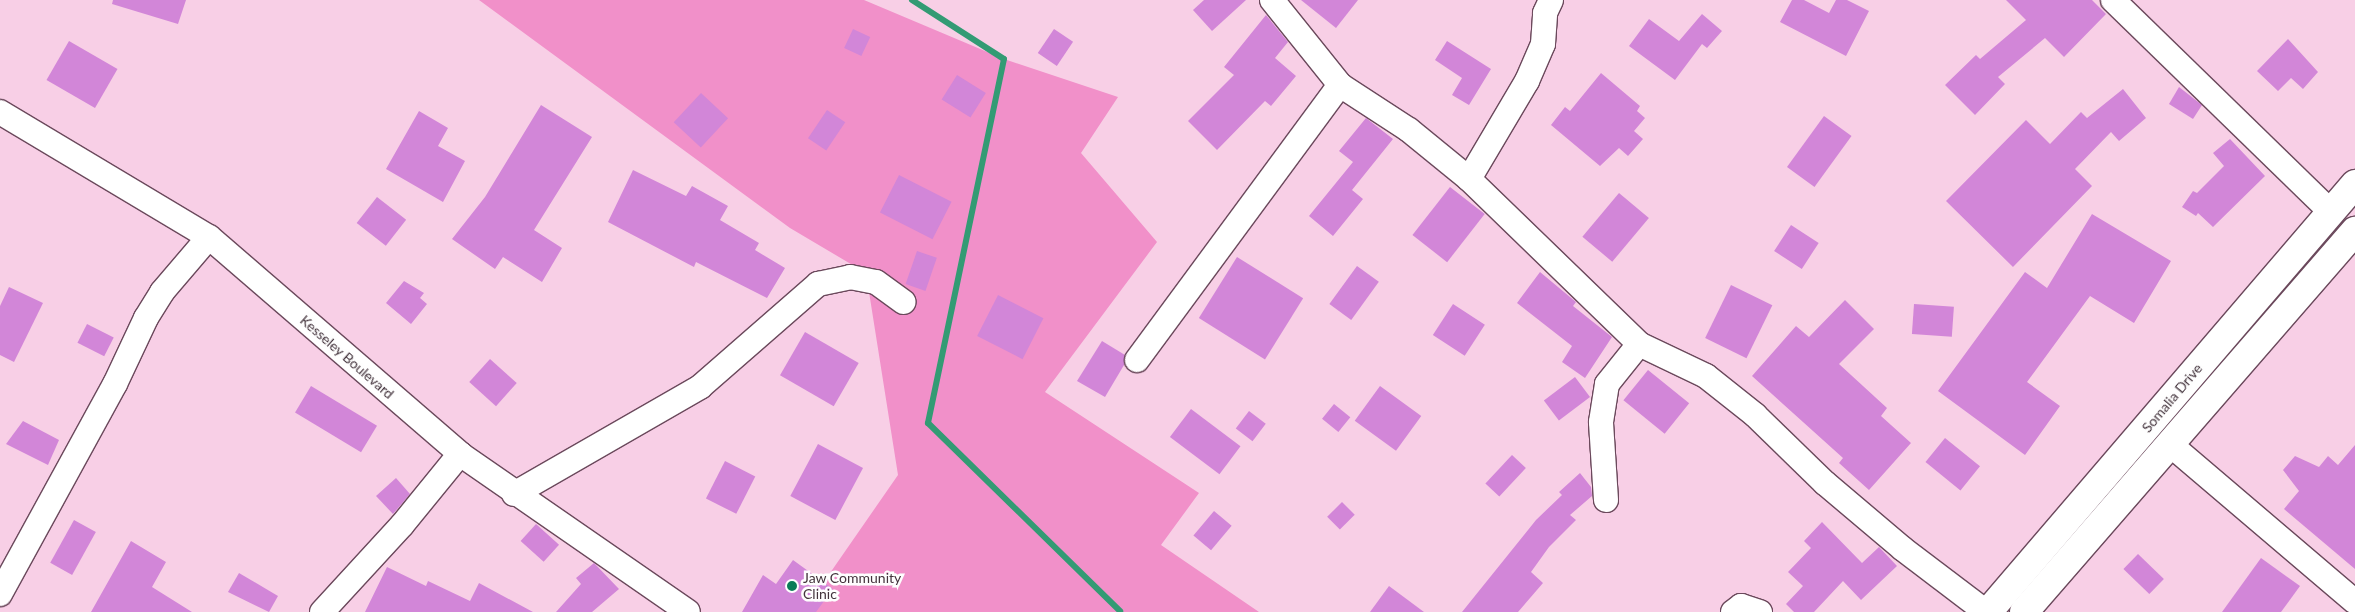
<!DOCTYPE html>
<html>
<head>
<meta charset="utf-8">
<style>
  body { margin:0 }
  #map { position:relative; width:2355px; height:612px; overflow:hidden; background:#f8cfe6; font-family:Lato,sans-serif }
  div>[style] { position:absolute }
  .green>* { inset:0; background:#f190c9 }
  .stream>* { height:6px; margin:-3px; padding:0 3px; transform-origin:3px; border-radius:3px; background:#339b74 }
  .building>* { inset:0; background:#d286d8; transform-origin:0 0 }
  .roads { filter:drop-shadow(1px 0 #6b495c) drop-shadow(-1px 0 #6b495c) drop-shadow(0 1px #6b495c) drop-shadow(0 -1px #6b495c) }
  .minor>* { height:24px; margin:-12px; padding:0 12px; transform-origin:12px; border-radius:12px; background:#fff }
  .primary>* { height:28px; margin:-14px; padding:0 14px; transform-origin:14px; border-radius:14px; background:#fff }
  .dots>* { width:14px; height:14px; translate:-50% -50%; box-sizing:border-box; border:2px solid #fefefe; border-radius:50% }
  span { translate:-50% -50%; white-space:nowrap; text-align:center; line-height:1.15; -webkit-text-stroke:5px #fefefe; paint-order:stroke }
  .street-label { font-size:14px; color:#43333c }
  .poi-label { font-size:14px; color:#43333c }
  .left { translate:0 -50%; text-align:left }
</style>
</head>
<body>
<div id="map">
  <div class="green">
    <div style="clip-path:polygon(479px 0,864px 0,1004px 59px,1118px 97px,1081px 153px,1157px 242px,1045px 392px,1199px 493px,1161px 545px,1259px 612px,803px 612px,898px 475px,866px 273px,790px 228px)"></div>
  </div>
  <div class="stream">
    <div style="left:912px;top:0;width:109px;rotate:32.7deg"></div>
    <div style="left:1004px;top:59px;width:372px;rotate:101.8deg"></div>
    <div style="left:928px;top:423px;width:269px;rotate:44.4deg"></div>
  </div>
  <div class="building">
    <div style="clip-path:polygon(113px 0,186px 0,178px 24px,112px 4px)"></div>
    <div style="clip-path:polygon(1204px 0,1246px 0,1212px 31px,1193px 10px)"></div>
    <div style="clip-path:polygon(1301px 0,1358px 0,1336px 28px)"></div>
    <div style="clip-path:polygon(1792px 0,1804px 0,1829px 13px,1836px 0,1847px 0,1869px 11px,1846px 56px,1780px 22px)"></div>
    <div style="clip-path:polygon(2006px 0,2092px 0,2106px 14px,2064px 57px,2045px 38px,1998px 77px,2005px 84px,1975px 115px,1945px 85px,1976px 55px,1980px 59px,2026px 20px)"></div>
    <div style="clip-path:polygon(1702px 14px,1722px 31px,1707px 48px,1702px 44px,1675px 80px,1629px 46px,1649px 19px,1679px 41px)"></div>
    <div style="clip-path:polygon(1266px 15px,1288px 42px,1275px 58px,1296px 76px,1271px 106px,1265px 101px,1217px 150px,1188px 121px,1234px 75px,1224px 67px)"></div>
    <div style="left:853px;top:29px;width:19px;height:21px;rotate:25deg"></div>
    <div style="left:1054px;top:29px;width:23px;height:29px;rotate:34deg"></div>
    <div style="clip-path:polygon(2288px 39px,2318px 72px,2303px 89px,2291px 78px,2278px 91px,2257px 71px)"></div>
    <div style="left:69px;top:41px;width:56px;height:45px;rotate:30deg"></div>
    <div style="clip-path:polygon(1447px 41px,1491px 69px,1469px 105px,1452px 95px,1462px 78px,1435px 60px)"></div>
    <div style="clip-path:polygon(1601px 73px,1640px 106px,1637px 111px,1645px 118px,1634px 131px,1643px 139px,1628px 156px,1619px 148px,1600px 166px,1551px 125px,1565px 107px,1570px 111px)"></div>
    <div style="left:957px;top:75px;width:34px;height:29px;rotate:32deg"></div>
    <div style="clip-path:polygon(2179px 87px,2202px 105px,2193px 119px,2169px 104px)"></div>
    <div style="clip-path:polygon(2123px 89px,2146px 118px,2119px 141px,2111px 132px,2075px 169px,2092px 186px,2013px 267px,1946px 201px,2026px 120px,2050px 144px,2081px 112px,2087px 118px)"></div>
    <div style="left:701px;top:93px;width:37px;height:40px;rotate:43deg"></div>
    <div style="clip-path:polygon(541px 105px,592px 137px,534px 230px,562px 248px,542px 282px,503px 257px,495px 269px,452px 239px,485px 197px)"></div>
    <div style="left:827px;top:110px;width:22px;height:34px;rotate:34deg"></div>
    <div style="clip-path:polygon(419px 111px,448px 128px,438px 146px,465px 161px,443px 202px,386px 169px)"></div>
    <div style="left:1824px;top:116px;width:34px;height:63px;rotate:36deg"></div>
    <div style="clip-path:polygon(1366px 118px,1393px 139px,1352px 190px,1363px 199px,1333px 236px,1309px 216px,1353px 162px,1339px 151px)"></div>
    <div style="clip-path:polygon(2230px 139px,2265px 176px,2213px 227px,2198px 213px,2196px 216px,2182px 207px,2193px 191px,2197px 193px,2224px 166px,2213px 153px)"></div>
    <div style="clip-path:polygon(633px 170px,686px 196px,692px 186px,728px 206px,720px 220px,759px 243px,755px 250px,785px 268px,767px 298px,696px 262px,694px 267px,608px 222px)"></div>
    <div style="left:899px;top:175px;width:59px;height:42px;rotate:27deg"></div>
    <div style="left:1450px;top:187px;width:44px;height:61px;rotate:38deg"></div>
    <div style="left:1619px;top:193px;width:39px;height:57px;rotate:40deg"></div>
    <div style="left:377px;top:197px;width:37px;height:33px;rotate:38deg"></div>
    <div style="clip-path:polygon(2092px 214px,2171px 261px,2134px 323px,2090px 296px,2027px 382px,2060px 406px,2025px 455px,1938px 391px,2025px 272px,2047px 288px)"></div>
    <div style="left:1791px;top:225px;width:33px;height:31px;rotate:33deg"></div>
    <div style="left:917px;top:251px;width:21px;height:35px;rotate:19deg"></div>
    <div style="left:1237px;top:257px;width:78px;height:72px;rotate:32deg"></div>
    <div style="left:1357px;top:266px;width:27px;height:47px;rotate:36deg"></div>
    <div style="clip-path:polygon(1540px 272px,1576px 302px,1573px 306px,1612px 337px,1585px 378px,1562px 362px,1572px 346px,1517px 303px)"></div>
    <div style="clip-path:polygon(404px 281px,424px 293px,420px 298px,427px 304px,411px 324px,386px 303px)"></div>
    <div style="left:1731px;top:285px;width:46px;height:59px;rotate:26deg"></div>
    <div style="clip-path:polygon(9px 287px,43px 303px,14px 362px,0 355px,0 306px)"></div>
    <div style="left:998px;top:295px;width:51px;height:46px;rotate:27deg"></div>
    <div style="clip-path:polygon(1845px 300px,1874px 329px,1839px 364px,1887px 408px,1881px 416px,1911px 443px,1869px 490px,1839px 463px,1843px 458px,1752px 376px,1796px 326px,1809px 337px)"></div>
    <div style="left:1453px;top:304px;width:38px;height:37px;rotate:33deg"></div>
    <div style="left:1914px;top:304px;width:40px;height:30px;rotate:4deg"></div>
    <div style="left:87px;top:324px;width:30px;height:21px;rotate:27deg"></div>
    <div style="left:805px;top:332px;width:62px;height:50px;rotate:30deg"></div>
    <div style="clip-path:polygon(1102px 341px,1125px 355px,1124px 365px,1105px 397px,1077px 381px)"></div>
    <div style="left:490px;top:359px;width:36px;height:31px;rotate:42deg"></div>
    <div style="left:1648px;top:370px;width:53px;height:39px;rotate:39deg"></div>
    <div style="left:1575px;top:377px;width:25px;height:39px;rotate:53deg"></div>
    <div style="left:311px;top:386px;width:77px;height:31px;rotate:31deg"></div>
    <div style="left:1380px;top:386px;width:51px;height:43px;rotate:36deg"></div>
    <div style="left:1334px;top:404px;width:21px;height:19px;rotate:39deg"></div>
    <div style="left:1191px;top:409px;width:62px;height:35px;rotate:37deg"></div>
    <div style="left:1249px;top:411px;width:21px;height:22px;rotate:37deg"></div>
    <div style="clip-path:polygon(23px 421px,59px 440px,48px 465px,6px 444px)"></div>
    <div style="left:1945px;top:438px;width:45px;height:31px;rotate:39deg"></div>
    <div style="left:818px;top:444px;width:51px;height:59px;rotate:28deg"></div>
    <div style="clip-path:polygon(2355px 445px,2355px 569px,2284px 509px,2299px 491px,2283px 470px,2295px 456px,2319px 467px,2328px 456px,2338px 465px)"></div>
    <div style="left:1512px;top:455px;width:19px;height:39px;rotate:43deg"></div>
    <div style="left:725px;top:461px;width:34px;height:42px;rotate:27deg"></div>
    <div style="clip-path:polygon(1580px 473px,1591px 487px,1592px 496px,1570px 515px,1576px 520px,1549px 547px,1531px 572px,1543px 583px,1518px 612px,1462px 612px,1536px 520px,1562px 495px,1559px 492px)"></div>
    <div style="clip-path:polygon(396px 478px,410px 494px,393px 514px,376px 496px)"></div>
    <div style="left:1342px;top:502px;width:18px;height:21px;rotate:45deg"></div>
    <div style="left:1214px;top:511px;width:23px;height:32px;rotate:40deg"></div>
    <div style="left:74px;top:520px;width:25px;height:49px;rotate:29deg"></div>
    <div style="clip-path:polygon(1822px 522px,1862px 563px,1879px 547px,1897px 566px,1861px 600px,1843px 581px,1814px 612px,1794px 612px,1786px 604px,1803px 586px,1788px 572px,1811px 548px,1804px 541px)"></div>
    <div style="left:536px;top:524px;width:31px;height:23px;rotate:42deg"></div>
    <div style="clip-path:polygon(131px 541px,166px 562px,152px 587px,192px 612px,91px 612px)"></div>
    <div style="left:2138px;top:554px;width:36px;height:21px;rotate:44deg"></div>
    <div style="clip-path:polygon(2261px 558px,2300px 586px,2281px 612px,2222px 612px)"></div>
    <div style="clip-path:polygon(793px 560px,833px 589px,816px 612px,742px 612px,763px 575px,776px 584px)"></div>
    <div style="clip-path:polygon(594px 563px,619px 589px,592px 612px,556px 612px,581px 584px,576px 578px)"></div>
    <div style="clip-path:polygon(387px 567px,426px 586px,428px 581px,470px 601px,479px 583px,533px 612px,365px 612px)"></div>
    <div style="clip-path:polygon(239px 573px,278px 596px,269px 612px,228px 592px)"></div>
    <div style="clip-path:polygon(1389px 586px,1424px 612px,1370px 612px)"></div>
  </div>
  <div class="roads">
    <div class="minor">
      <div style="left:1272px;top:0;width:109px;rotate:51.3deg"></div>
      <div style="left:1340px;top:85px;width:82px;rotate:33.1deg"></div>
      <div style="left:1409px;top:130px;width:77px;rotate:39.2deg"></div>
      <div style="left:1469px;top:179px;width:237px;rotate:44.1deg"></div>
      <div style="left:1639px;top:344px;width:74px;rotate:25.5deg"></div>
      <div style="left:1706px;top:376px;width:63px;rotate:38.5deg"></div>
      <div style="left:1755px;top:415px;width:98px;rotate:44.2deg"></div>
      <div style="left:1825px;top:483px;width:102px;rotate:40.2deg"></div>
      <div style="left:1903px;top:549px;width:104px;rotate:37.2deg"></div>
      <div style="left:2113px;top:0;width:304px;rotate:44.2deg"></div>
      <div style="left:0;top:112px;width:244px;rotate:30.9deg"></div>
      <div style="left:209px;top:237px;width:332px;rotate:40.8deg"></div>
      <div style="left:460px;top:454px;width:277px;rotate:34.7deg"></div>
      <div style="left:1469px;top:179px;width:114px;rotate:-59.4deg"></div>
      <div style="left:1527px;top:81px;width:40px;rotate:-66.6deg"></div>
      <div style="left:1543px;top:44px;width:31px;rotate:-86deg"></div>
      <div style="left:1545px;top:13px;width:14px;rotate:-65deg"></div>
      <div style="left:1137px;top:360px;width:342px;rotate:-53.6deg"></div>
      <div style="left:2172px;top:446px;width:240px;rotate:40.4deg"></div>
      <div style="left:514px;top:494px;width:215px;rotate:-29.9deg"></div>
      <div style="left:700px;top:387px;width:157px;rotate:-41.1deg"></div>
      <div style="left:818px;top:284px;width:33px;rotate:-12deg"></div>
      <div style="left:850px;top:277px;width:26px;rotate:11deg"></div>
      <div style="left:876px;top:282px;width:34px;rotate:36deg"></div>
      <div style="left:1606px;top:500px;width:78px;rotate:-93.7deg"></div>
      <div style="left:1601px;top:422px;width:38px;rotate:-81deg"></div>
      <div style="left:1607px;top:384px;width:51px;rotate:-51.3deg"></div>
      <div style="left:0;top:594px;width:239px;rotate:-61.3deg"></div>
      <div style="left:115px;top:384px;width:73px;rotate:-64.8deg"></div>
      <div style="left:146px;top:318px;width:31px;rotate:-58deg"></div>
      <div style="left:162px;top:292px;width:72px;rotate:-49.5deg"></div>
      <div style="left:322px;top:612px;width:118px;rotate:-47.4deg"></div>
      <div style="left:402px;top:525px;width:92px;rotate:-50.8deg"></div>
      <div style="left:1733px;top:612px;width:10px;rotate:-37deg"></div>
      <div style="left:1741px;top:606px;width:20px;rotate:18deg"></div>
    </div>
    <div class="primary">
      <div style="left:1988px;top:612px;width:564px;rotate:-49.39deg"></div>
      <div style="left:2024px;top:612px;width:505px;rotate:-49.02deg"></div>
    </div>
  </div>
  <div class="dots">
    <div style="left:792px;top:586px;background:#0a7c58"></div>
  </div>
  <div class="street-label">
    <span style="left:347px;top:357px;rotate:41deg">Kesseley Boulevard</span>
    <span style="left:2172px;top:398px;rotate:-50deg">Somalia Drive</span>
  </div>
  <div class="poi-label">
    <span class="left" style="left:803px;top:586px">Jaw Community<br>Clinic</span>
  </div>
</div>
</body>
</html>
